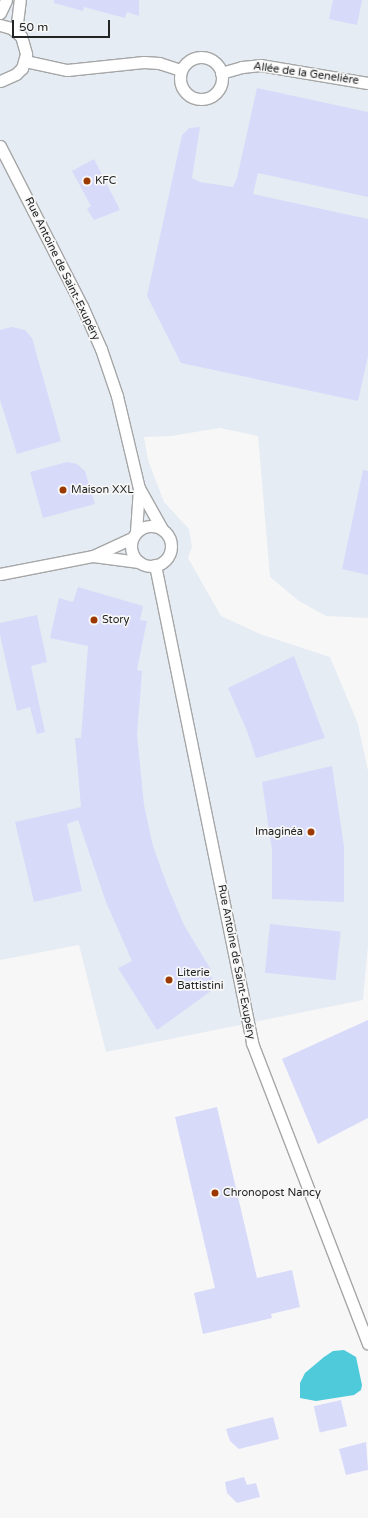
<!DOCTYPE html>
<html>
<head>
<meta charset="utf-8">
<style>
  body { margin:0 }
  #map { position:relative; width:368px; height:1518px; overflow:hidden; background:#f7f7f8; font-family:"Varela Round",sans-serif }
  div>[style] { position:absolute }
  .built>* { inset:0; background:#e6ecf3 }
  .water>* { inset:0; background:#4ecadb }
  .building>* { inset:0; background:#d8dafa; transform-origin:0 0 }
  .roads { filter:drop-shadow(1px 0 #a5a6a7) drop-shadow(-1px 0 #a5a6a7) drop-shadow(0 1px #a5a6a7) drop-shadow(0 -1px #a5a6a7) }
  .street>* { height:11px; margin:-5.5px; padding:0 5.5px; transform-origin:5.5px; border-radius:5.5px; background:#fff }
  .street>.ring { margin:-5.5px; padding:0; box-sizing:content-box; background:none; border:11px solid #fff; border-radius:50% }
  .dots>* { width:11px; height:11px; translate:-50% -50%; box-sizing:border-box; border:2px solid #f7f7f8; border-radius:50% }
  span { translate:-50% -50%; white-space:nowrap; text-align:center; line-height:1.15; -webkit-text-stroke:3.5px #f7f7f8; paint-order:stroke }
  .street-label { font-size:11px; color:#232424 }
  .poi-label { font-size:11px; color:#232424 }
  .left { translate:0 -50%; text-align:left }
  .right { translate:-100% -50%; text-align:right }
  .scale { position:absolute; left:12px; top:20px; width:98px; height:18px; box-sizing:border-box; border:2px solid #232424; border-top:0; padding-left:5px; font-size:12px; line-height:14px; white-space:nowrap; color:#232424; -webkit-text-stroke:3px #f7f7f8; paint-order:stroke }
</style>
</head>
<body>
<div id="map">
  <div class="built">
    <div style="clip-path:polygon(0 0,368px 0,368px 618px,326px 616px,299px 601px,270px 577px,258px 436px,220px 428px,171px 436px,144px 437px,148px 460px,164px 502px,189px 529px,192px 547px,188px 558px,221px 616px,260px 634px,330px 657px,358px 724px,368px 771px,368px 944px,363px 1000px,106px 1052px,79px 945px,0 960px)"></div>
  </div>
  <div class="water">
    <div style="clip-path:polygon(344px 1350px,356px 1357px,362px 1385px,361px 1390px,354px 1395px,316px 1401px,300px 1398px,300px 1383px,305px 1373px,324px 1357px,333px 1351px)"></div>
  </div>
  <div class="building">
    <div style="clip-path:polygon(54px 0,139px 0,139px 16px,127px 12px,125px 18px,84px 7px,83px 11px,54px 3px)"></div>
    <div style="clip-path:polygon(333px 0,362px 0,357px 25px,329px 19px)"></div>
    <div style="clip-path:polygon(257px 88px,368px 112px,368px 197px,258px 173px,253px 194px,368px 219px,368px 356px,358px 401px,181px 363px,147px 296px,182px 135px,189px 128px,200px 127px,192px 178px,200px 182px,233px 187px,237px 178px)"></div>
    <div style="clip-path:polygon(94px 159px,120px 210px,94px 220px,87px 209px,91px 206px,72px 171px)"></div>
    <div style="clip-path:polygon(12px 327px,25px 330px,32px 338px,61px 441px,17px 454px,0 400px,0 330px)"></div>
    <div style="clip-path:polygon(67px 462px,77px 464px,85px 471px,95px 504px,43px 518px,30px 472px)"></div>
    <div style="clip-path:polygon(363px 470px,368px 471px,368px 575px,342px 569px)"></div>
    <div style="clip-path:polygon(78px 587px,143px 606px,140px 620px,147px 621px,137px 670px,142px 671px,137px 735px,144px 805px,153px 846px,167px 885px,184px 925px,211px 970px,208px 972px,218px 986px,157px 1030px,118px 968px,132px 961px,106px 902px,78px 820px,67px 824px,82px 891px,34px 902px,15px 822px,81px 807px,75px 738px,81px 738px,88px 646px,50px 638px,59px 598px,73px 602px)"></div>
    <div style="clip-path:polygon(37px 615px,47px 662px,31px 666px,45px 732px,37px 734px,30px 707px,17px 711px,0 635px,0 623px)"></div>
    <div style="clip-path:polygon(294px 656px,325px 738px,256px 758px,247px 731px,228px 688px)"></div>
    <div style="clip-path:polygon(332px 766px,344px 846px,344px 902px,272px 899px,272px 850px,262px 782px)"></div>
    <div style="left:270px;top:924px;width:71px;height:49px;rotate:6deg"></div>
    <div style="clip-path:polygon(368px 1020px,368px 1118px,318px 1144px,282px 1059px)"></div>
    <div style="clip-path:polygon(217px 1107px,257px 1278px,292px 1270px,300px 1307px,271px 1314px,272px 1318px,203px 1334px,194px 1293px,215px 1288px,175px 1117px)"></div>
    <div style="left:341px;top:1400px;width:27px;height:28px;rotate:77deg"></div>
    <div style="clip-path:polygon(273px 1417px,279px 1439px,239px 1449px,230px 1441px,226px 1429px)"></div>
    <div style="clip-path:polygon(366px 1442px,368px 1470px,346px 1475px,339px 1449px)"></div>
    <div style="clip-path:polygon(244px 1477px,247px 1485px,256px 1483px,260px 1497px,237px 1503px,227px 1493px,225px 1482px)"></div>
  </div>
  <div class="roads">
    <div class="street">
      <div style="left:0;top:13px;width:14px;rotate:-65deg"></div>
      <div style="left:0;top:25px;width:11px;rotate:15deg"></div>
      <div style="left:11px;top:28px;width:13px;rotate:39deg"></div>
      <div style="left:21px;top:36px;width:19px;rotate:74deg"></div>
      <div style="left:26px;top:54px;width:15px;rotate:106deg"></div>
      <div style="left:22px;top:68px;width:8px;rotate:135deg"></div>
      <div style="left:16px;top:74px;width:17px;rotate:156deg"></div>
      <div style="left:16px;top:31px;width:31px;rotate:-83deg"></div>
      <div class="ring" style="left:180px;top:57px;width:31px;height:31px"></div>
      <div style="left:25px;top:61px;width:43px;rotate:12.1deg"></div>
      <div style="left:67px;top:70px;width:77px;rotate:-5.9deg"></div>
      <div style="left:144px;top:62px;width:15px;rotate:4deg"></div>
      <div style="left:159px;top:63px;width:23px;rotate:18deg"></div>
      <div style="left:221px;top:73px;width:22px;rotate:-16deg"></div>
      <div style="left:242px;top:67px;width:18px;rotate:-6deg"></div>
      <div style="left:260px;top:65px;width:109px;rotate:9.5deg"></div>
      <div style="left:0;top:146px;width:180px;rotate:62.9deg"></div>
      <div style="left:82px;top:306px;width:47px;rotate:66.2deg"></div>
      <div style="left:101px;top:349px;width:50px;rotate:71.2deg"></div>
      <div style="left:117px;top:396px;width:95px;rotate:76.6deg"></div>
      <div style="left:139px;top:488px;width:47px;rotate:60.7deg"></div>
      <div class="ring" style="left:131px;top:526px;width:29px;height:29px"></div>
      <div style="left:136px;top:532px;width:44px;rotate:-86.1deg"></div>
      <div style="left:93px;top:556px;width:46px;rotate:7.4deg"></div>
      <div style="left:155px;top:565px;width:488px;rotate:78.5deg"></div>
      <div style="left:252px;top:1043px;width:322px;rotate:68.9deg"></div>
      <div style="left:0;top:574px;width:95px;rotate:-11deg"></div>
      <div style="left:93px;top:556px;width:43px;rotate:-24.8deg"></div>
    </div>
  </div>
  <div class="dots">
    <div style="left:87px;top:181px;background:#9c3900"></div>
    <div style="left:63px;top:490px;background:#9c3900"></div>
    <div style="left:94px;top:620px;background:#9c3900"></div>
    <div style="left:311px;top:832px;background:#9c3900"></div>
    <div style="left:169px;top:980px;background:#9c3900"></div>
    <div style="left:215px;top:1193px;background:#9c3900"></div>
  </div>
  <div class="street-label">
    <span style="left:306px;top:74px;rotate:8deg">Allée de la Genelière</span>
    <span style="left:62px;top:269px;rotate:64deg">Rue Antoine de Saint-Exupéry</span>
    <span style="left:236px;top:962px;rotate:79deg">Rue Antoine de Saint-Exupéry</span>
  </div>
  <div class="poi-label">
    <span class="left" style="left:95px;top:181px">KFC</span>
    <span class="left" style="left:71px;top:490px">Maison XXL</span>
    <span class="left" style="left:102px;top:620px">Story</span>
    <span class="right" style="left:303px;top:832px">Imaginéa</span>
    <span class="left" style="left:177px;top:980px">Literie<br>Battistini</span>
    <span class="left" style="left:223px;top:1193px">Chronopost Nancy</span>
  </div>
  <div class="scale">50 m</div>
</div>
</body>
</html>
